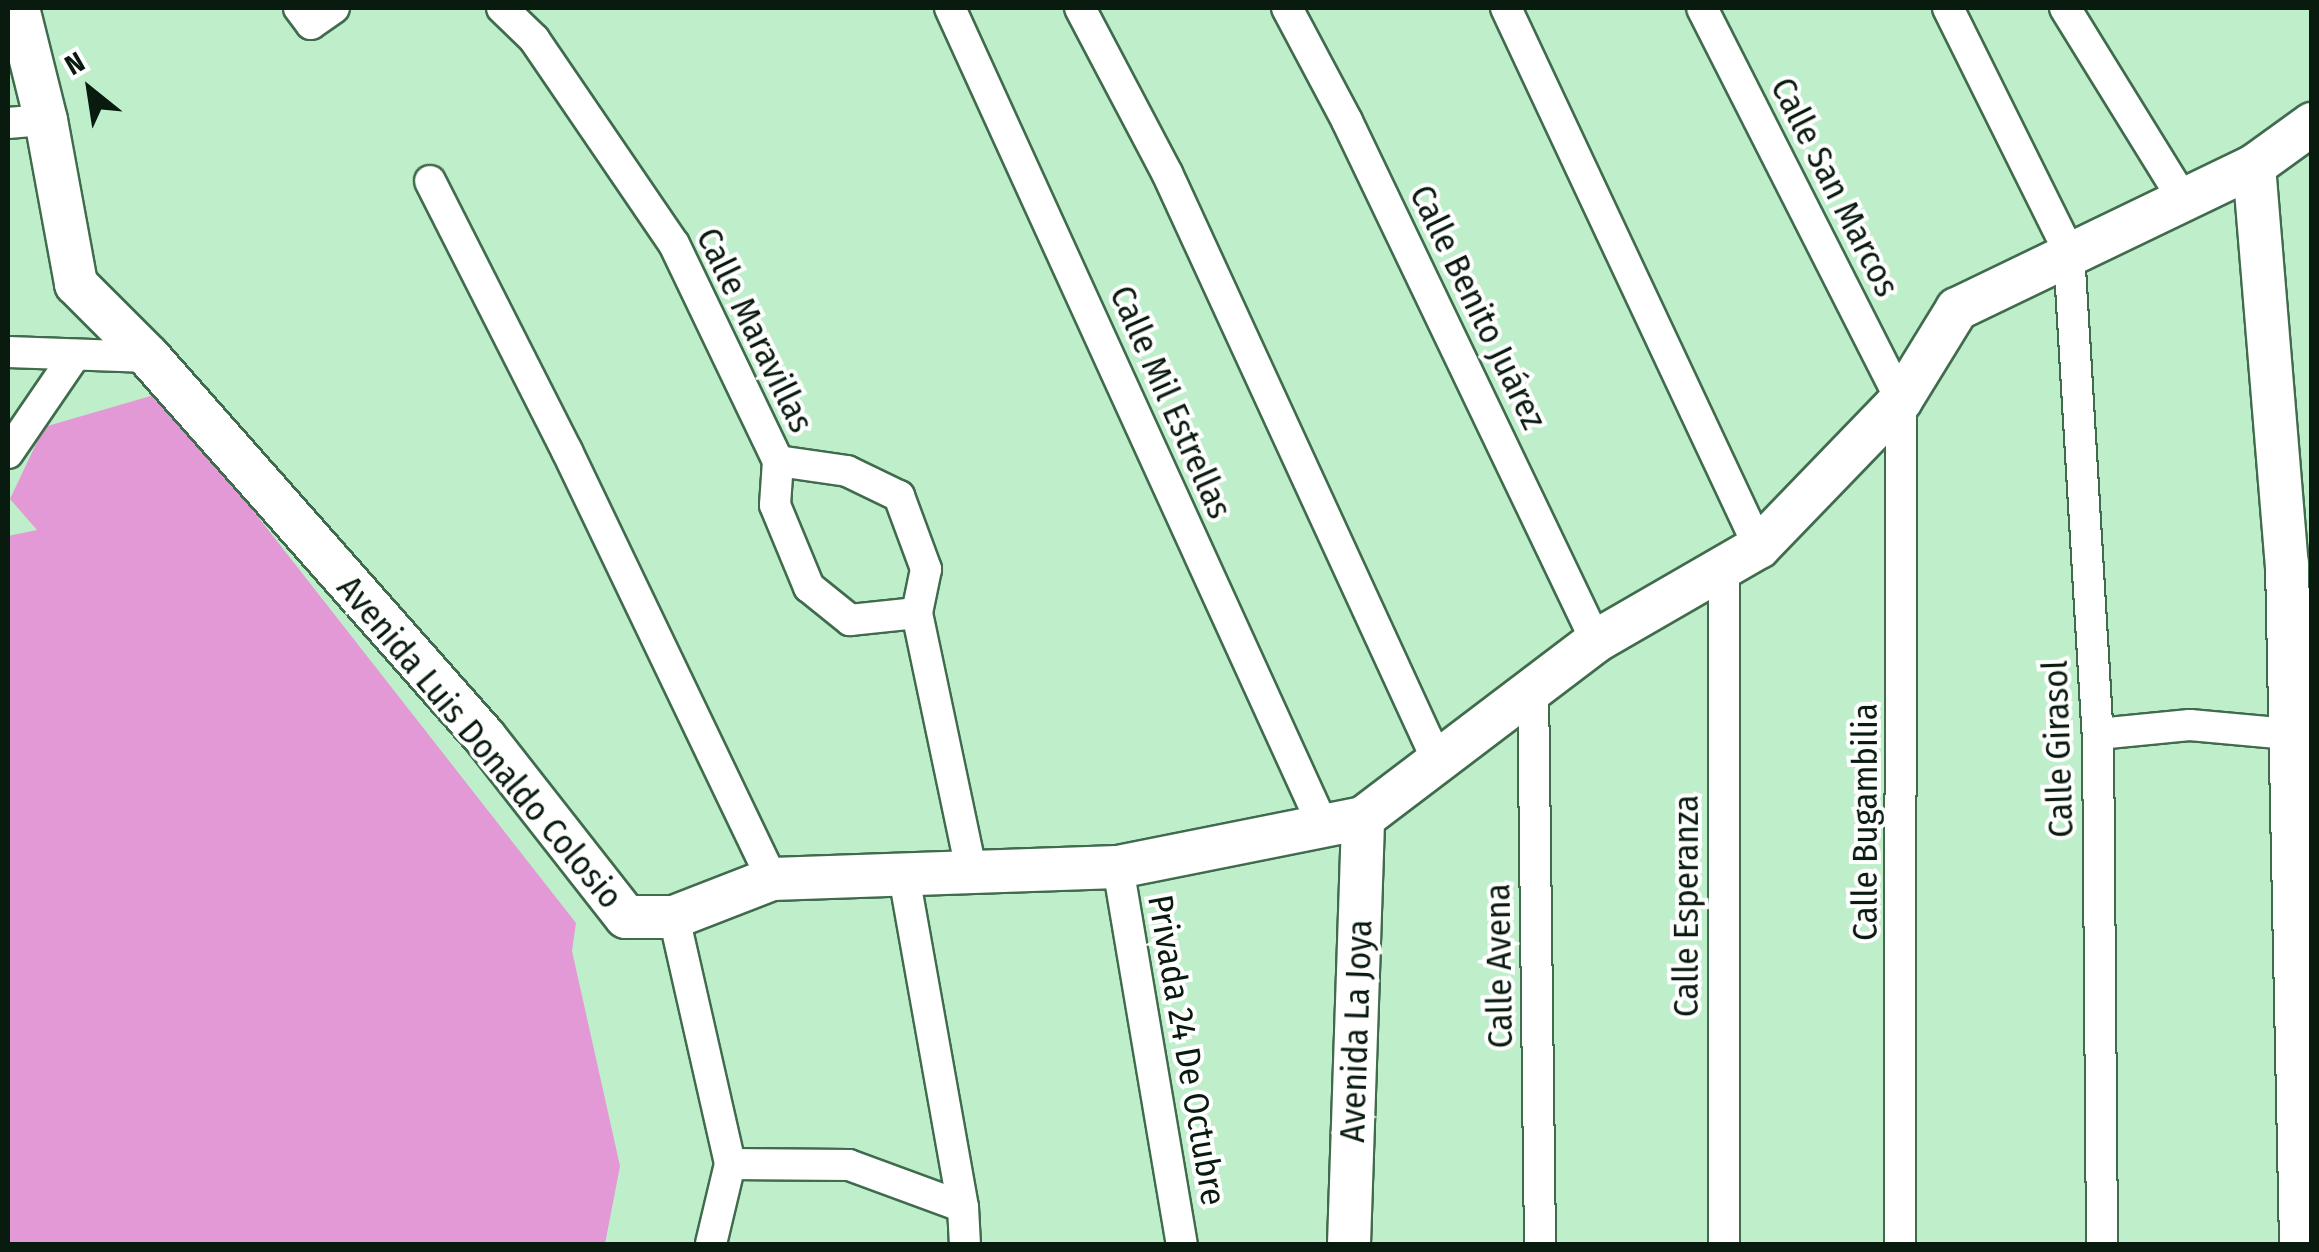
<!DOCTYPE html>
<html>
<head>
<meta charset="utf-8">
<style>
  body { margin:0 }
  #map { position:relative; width:2319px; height:1252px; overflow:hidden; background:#bfeecb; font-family:"Fira Sans Condensed",sans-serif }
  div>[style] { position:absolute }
  .green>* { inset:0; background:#e299d6 }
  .roads { filter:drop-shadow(2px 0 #406b4d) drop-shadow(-2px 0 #406b4d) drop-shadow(0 2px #406b4d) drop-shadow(0 -2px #406b4d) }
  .street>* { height:30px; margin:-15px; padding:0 15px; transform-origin:15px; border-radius:15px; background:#fff }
  .secondary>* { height:42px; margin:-21px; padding:0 21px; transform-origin:21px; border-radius:21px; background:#fff }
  span { translate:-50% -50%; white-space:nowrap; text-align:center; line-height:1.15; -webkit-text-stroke:8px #fff; paint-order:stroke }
  .street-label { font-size:35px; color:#091b0f }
  .frame { position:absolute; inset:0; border:10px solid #091b0f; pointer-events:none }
  .north { position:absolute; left:40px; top:40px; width:100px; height:100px; -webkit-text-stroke:8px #fff; paint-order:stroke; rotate:330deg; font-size:28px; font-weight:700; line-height:40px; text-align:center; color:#091b0f }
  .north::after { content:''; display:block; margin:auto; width:35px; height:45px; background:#091b0f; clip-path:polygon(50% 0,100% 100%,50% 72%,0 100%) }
</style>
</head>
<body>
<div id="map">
  <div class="green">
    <div style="clip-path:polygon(161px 393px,576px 923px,572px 951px,620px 1166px,605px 1244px,8px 1244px,8px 536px,37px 530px,10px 499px,44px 427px)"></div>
  </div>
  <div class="roads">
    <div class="street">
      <div style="left:299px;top:8px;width:20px;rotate:53deg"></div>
      <div style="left:311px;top:24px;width:28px;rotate:-35deg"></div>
      <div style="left:502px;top:8px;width:45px;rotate:44.1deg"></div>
      <div style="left:534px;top:39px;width:248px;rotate:55.7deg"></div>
      <div style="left:674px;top:244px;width:241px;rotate:64.4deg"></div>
      <div style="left:778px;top:461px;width:44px;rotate:93.9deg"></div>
      <div style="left:775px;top:505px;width:89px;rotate:67.5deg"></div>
      <div style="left:809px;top:587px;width:53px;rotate:38.8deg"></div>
      <div style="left:850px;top:620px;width:67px;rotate:-6deg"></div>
      <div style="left:917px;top:613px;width:266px;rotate:78.1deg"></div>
      <div style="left:950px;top:8px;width:901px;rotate:65.48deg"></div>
      <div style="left:1080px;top:8px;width:187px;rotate:62.2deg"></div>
      <div style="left:1167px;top:173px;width:648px;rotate:65.29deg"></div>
      <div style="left:1287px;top:8px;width:128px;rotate:62deg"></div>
      <div style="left:1347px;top:121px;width:577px;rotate:64.41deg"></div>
      <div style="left:1506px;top:8px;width:595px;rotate:64.86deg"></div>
      <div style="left:1702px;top:8px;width:440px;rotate:63.1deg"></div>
      <div style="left:1901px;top:400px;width:844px;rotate:90.07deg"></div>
      <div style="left:1948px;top:8px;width:272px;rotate:63.6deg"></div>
      <div style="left:2069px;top:252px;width:483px;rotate:86.6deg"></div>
      <div style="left:2098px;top:734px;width:510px;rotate:89.55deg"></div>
      <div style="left:2065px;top:8px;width:227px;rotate:58.3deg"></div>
      <div style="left:8px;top:123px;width:38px;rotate:-5deg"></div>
      <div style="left:430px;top:181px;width:303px;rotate:63.1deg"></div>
      <div style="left:567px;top:451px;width:475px;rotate:64.4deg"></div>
      <div style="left:8px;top:352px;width:141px;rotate:2deg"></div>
      <div style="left:8px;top:453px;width:119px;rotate:-55.6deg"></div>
      <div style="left:778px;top:461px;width:70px;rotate:8.2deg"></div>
      <div style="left:847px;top:471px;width:58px;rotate:25.7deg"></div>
      <div style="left:899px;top:496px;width:78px;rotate:69.7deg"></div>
      <div style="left:926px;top:569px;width:45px;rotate:101.6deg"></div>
      <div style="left:1724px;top:568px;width:676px;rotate:90deg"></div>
      <div style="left:1533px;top:686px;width:558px;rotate:89.28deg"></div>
      <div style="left:2098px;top:734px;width:92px;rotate:-5.6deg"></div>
      <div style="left:2190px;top:725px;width:99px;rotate:5.2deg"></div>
      <div style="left:1118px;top:867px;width:382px;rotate:80.4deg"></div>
      <div style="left:904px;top:876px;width:336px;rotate:79.9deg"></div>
      <div style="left:963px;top:1207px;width:37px;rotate:87deg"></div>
      <div style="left:674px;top:917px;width:253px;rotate:77.2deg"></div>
      <div style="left:730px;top:1164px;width:82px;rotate:103.4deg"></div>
      <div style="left:730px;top:1164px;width:119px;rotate:0.5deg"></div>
      <div style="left:849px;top:1165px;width:121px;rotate:20.2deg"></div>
    </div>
    <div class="secondary">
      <div style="left:18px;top:8px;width:115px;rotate:76deg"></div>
      <div style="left:46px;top:120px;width:167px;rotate:79.6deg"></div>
      <div style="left:76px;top:284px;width:103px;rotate:45deg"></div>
      <div style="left:149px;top:357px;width:506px;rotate:48.53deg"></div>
      <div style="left:484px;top:736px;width:230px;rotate:51.9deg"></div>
      <div style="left:626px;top:917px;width:48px"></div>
      <div style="left:674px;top:917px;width:105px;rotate:-21.2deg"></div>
      <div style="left:772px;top:879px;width:346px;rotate:-2deg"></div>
      <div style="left:1118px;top:867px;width:250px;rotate:-11.3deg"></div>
      <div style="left:1363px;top:818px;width:293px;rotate:-37.2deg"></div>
      <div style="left:1596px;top:641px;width:188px;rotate:-30deg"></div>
      <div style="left:1759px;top:547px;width:204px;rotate:-46deg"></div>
      <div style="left:1901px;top:400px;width:107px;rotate:-58.4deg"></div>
      <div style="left:1957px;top:309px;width:330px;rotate:-25.7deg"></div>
      <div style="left:2254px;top:166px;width:72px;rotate:-35.9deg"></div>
      <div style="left:2254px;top:166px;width:399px;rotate:85.3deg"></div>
      <div style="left:2287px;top:564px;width:680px;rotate:88.82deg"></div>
      <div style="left:1349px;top:1244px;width:426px;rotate:-88.1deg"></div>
    </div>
  </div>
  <div class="street-label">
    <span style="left:1835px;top:187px;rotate:63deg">Calle San Marcos</span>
    <span style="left:1478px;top:307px;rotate:64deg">Calle Benito Juárez</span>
    <span style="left:755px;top:330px;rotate:64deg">Calle Maravillas</span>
    <span style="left:1171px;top:402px;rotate:66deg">Calle Mil Estrellas</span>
    <span style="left:480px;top:742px;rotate:50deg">Avenida Luis Donaldo Colosio</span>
    <span style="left:2058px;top:749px;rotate:-92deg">Calle Girasol</span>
    <span style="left:1865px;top:822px;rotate:-90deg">Calle Bugambilia</span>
    <span style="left:1686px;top:906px;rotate:-90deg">Calle Esperanza</span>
    <span style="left:1499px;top:966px;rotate:-91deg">Calle Avena</span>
    <span style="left:1356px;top:1031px;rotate:-88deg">Avenida La Joya</span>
    <span style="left:1187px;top:1050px;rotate:80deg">Privada 24 De Octubre</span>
  </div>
  <div class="frame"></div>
  <div class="north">N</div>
</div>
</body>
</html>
